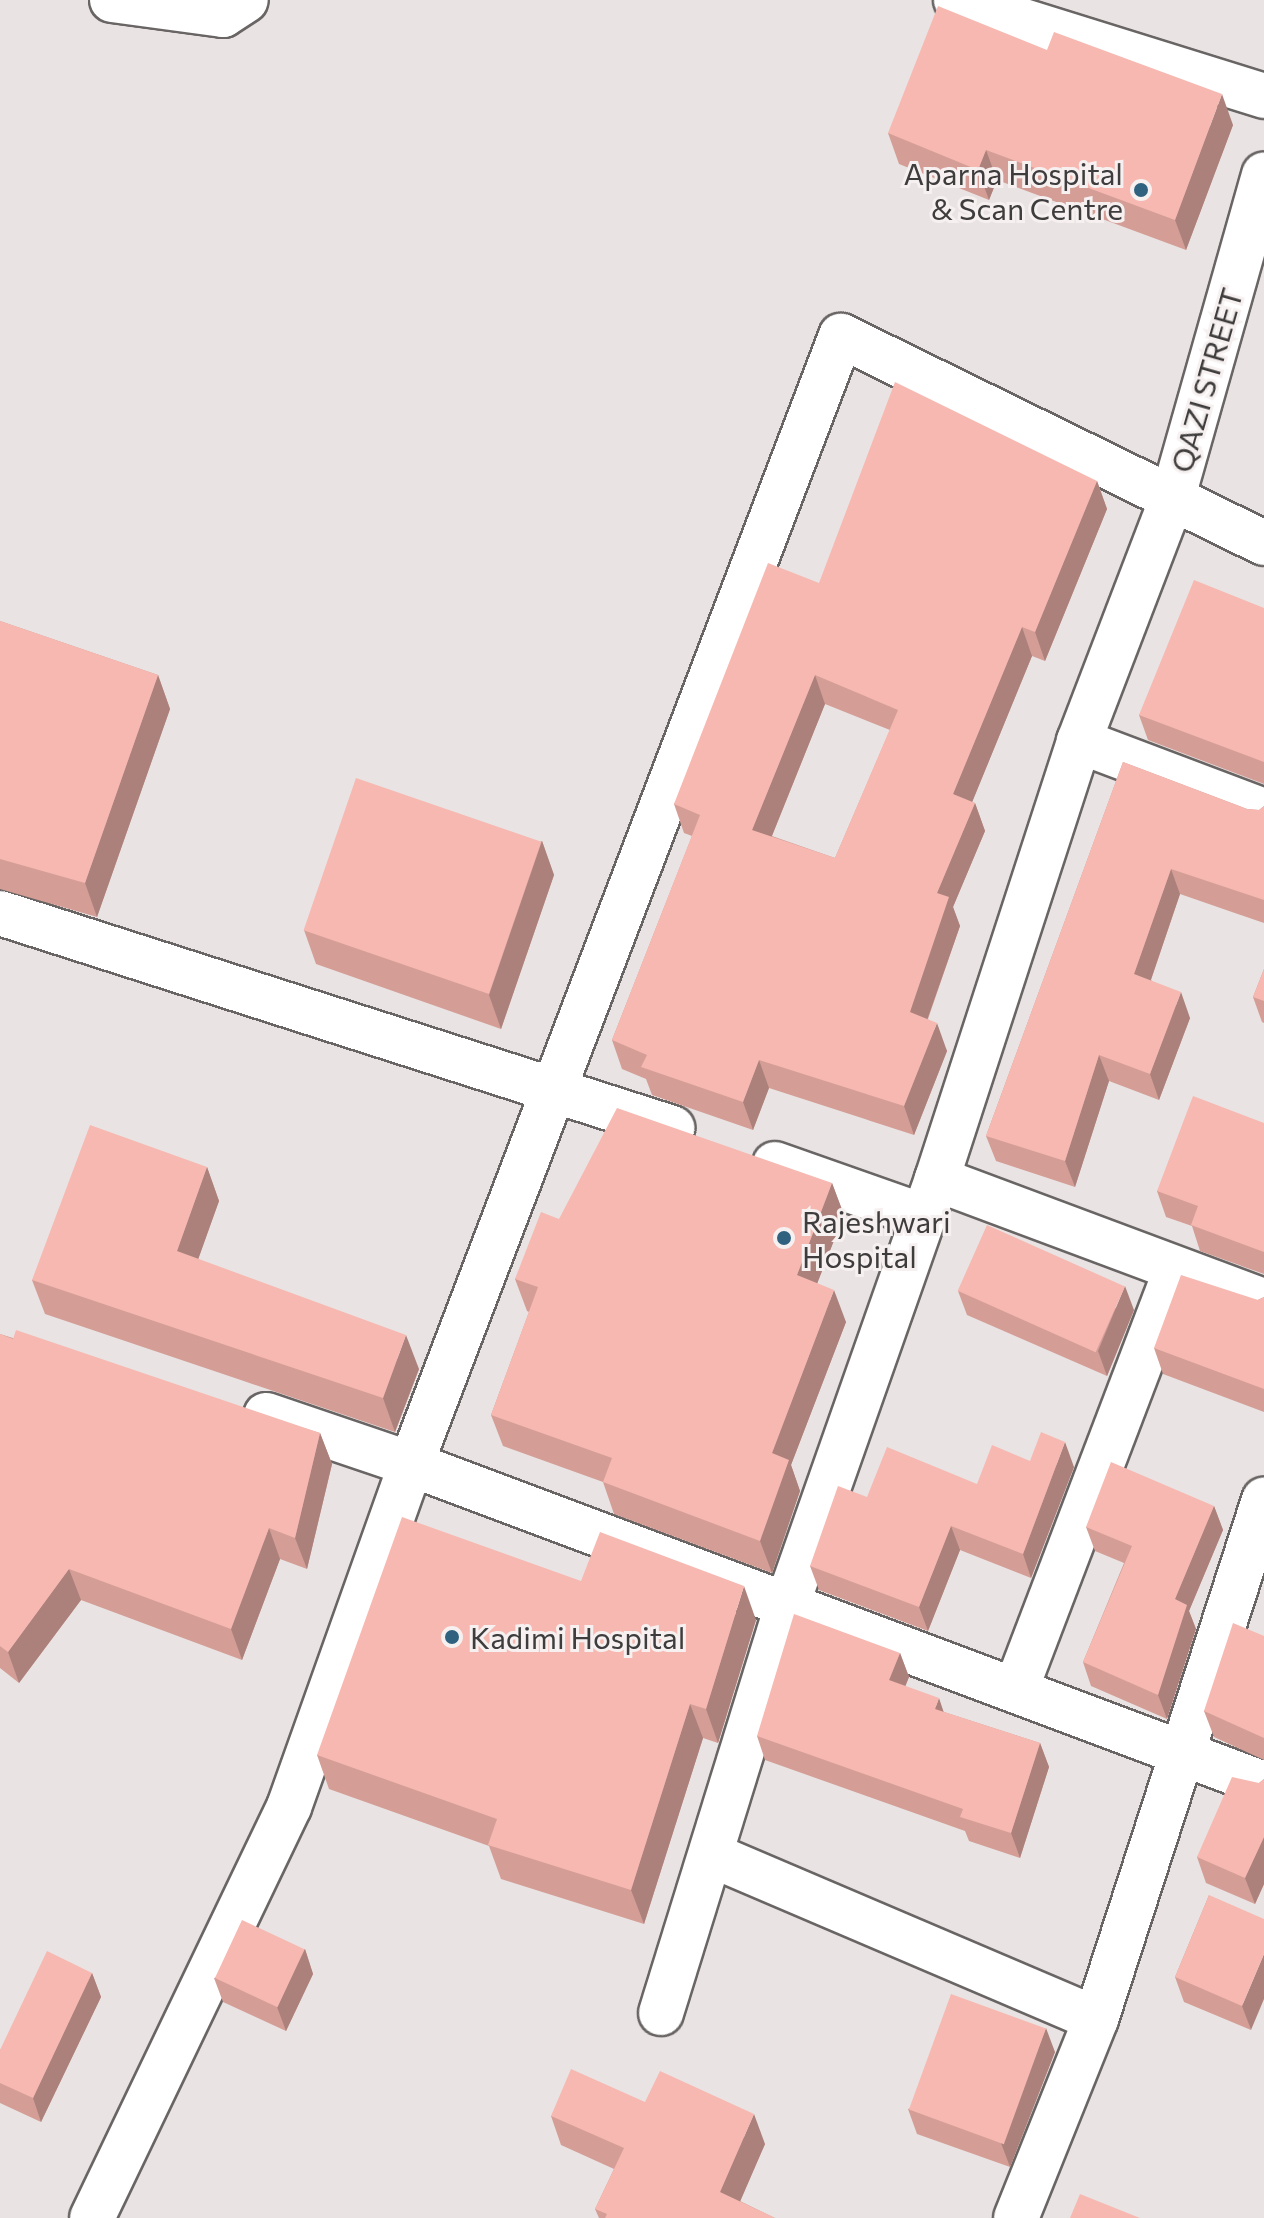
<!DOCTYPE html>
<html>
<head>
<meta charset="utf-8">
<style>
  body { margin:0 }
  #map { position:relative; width:1264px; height:2218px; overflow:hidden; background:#e9e4e3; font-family:Commissioner,sans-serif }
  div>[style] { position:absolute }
  .roads { filter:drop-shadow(2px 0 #696564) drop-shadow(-2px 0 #696564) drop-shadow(0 2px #696564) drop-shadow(0 -2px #696564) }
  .minor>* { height:44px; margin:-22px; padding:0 22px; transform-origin:22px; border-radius:22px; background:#fff }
  .wall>* { inset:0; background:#d49e97 }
  .shaded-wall>* { inset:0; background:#ac817b }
  .building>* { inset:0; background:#f6b8b0; transform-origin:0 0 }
  .dots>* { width:22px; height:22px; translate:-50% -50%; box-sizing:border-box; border:4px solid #f6f1f0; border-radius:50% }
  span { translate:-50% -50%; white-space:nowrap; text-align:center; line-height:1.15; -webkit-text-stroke:6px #f6f1f0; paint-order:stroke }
  .poi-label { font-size:30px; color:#3e3c3c }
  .right { translate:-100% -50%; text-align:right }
  .left { translate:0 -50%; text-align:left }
  .street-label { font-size:30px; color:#3e3c3c }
</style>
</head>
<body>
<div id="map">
  <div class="roads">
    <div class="minor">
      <div style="left:112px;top:0;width:112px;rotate:7.7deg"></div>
      <div style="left:223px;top:15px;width:27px;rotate:-33deg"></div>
      <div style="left:956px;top:0;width:323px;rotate:17.3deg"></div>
      <div style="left:1264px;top:543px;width:471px;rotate:-153.9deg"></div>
      <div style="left:841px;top:336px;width:1207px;rotate:110.87deg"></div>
      <div style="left:411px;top:1464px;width:911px;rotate:20.56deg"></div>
      <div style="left:1079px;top:741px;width:198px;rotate:20.7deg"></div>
      <div style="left:0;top:913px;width:706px;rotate:17.74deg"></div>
      <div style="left:775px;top:1164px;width:157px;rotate:19.4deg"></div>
      <div style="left:937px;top:1179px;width:349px;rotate:20.5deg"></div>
      <div style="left:1016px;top:1689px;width:449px;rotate:-69.1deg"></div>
      <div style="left:714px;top:1856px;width:415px;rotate:23.1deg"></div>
      <div style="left:661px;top:2013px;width:430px;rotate:-72.8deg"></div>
      <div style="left:788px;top:1602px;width:448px;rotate:-70.6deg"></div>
      <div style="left:937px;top:1179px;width:460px;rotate:-72deg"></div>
      <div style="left:1079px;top:741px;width:266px;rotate:-69deg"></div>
      <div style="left:1174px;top:493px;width:331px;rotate:-74.2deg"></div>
      <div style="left:92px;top:2218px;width:456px;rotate:-64.4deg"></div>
      <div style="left:289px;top:1807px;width:364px;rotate:-70.4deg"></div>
      <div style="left:411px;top:1464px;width:153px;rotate:-161.3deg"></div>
      <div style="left:1016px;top:2218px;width:214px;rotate:-68.1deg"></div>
      <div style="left:1096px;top:2019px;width:546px;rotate:-72.06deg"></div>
    </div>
  </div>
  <div class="wall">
    <div style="clip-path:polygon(1233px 125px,1186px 250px,997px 180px,989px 200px,899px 164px,888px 133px)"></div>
    <div style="clip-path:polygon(evenodd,1097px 481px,1107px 509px,1045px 661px,1032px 656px,972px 802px,975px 803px,985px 831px,953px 907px,960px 926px,928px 1019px,947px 1051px,914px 1135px,769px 1088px,753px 1130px,652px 1095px,646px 1079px,622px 1069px,612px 1040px,692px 836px,684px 833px,674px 804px,819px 583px,1097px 481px,825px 704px,890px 730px,835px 858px,772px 836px,825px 704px)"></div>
    <div style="clip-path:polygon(1264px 608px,1264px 784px,1148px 740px,1139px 715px)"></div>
    <div style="clip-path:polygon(0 621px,158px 675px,170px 709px,97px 917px,0 889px)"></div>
    <div style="clip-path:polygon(1123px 762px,1247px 809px,1259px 810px,1264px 806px,1264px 923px,1180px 894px,1151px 980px,1190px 1018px,1159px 1100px,1109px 1081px,1075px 1187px,996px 1161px,986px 1136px)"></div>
    <div style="clip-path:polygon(542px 841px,554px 875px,501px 1029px,316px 964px,304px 930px)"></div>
    <div style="clip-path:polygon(1264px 969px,1264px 1023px,1262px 1022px,1253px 997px)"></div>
    <div style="clip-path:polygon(1264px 1123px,1264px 1274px,1200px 1251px,1192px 1226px,1166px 1217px,1157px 1191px)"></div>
    <div style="clip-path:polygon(207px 1167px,219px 1201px,198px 1259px,419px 1369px,395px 1432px,45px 1314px,32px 1280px)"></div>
    <div style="clip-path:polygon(832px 1183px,844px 1215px,817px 1283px,846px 1322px,791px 1465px,800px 1491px,772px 1573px,614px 1514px,603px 1482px,503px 1446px,491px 1415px,529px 1312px,527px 1311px,515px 1279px,559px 1219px)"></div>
    <div style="clip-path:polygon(958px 1291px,1134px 1310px,1107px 1376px,967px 1315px)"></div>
    <div style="clip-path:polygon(1264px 1297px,1264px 1412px,1163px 1374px,1154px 1348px)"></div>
    <div style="clip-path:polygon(0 1334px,320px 1433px,332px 1464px,307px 1569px,280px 1559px,242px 1660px,81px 1600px,19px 1683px,0 1668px)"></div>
    <div style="clip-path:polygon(1030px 1461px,1074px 1467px,1031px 1578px,960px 1550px,928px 1631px,819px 1590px,810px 1566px,977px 1484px)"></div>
    <div style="clip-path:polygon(1214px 1506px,1223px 1530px,1189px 1611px,1196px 1629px,1167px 1719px,1091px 1686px,1083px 1662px,1124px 1563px,1095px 1551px,1086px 1527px)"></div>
    <div style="clip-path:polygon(581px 1581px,756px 1620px,718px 1743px,703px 1738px,644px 1924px,501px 1879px,489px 1846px,329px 1789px,317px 1755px)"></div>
    <div style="clip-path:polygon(1264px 1636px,1264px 1760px,1214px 1737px,1204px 1711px)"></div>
    <div style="clip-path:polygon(900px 1653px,909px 1677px,905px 1686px,944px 1712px,1040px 1743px,1049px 1767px,1020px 1858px,969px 1841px,965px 1831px,765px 1760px,757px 1736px)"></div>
    <div style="clip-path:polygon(1264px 1779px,1264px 1884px,1255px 1904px,1206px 1883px,1197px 1857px,1259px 1783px)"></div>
    <div style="clip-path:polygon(1209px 1895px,1251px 2030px,1184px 2002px,1175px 1977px)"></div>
    <div style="clip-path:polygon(305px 1949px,313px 1974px,286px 2031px,223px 2002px,214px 1978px)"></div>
    <div style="clip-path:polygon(92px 1973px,101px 1997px,41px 2122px,0 2103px,0 2050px)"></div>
    <div style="clip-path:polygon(1055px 2052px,1010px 2167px,917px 2134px,908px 2109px)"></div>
    <div style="clip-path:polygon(645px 2102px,765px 2144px,740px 2201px,775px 2218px,599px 2218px,595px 2209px,614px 2169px,561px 2145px,551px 2116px)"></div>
  </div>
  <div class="shaded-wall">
    <div style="clip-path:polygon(1222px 94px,1233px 125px,1186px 250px,1175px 220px)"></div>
    <div style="clip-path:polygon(986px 150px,997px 180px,989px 200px,978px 170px)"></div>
    <div style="clip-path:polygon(1097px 481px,1107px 509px,1045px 661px,1035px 632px)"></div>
    <div style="clip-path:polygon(1022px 627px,1032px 656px,964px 822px,953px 794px)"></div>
    <div style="clip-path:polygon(158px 675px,170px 709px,97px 917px,85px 883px)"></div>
    <div style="clip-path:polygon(815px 675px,825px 704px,763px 858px,752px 830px)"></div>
    <div style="clip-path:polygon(975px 803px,985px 831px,953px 907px,960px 926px,920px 1040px,910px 1012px,937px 893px)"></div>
    <div style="clip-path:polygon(542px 841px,554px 875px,501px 1029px,489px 995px)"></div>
    <div style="clip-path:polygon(1171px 869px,1180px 894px,1144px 1000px,1134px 974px)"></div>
    <div style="clip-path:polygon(1181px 992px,1190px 1018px,1159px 1100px,1150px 1074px)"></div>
    <div style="clip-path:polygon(937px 1023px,947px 1051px,914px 1135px,904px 1106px)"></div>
    <div style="clip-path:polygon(1099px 1055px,1109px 1081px,1075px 1187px,1065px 1161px)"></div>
    <div style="clip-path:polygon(759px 1060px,769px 1088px,753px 1130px,743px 1102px)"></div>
    <div style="clip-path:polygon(207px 1167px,219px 1201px,189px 1285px,177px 1251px)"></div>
    <div style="clip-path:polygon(832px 1183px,844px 1215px,808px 1307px,797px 1275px)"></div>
    <div style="clip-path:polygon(1125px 1286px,1134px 1310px,1107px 1376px,1098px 1351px)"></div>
    <div style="clip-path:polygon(834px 1290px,846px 1322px,791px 1465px,800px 1491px,772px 1573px,760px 1541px,772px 1453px)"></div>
    <div style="clip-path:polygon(406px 1335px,419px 1369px,395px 1432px,383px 1398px)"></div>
    <div style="clip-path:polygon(320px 1433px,332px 1464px,307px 1569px,295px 1538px)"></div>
    <div style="clip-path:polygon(1065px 1442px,1074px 1467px,1031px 1578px,1023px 1554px)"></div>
    <div style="clip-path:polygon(1214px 1506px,1223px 1530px,1189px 1611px,1196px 1629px,1167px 1719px,1158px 1695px,1175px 1599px)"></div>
    <div style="clip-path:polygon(951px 1526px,960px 1550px,928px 1631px,919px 1607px)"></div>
    <div style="clip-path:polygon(269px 1528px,280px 1559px,242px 1660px,231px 1629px)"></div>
    <div style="clip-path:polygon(69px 1569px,81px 1600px,19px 1683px,8px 1652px)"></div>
    <div style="clip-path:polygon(744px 1586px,756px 1620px,718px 1743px,706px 1709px)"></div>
    <div style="clip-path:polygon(900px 1653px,909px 1677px,898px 1705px,889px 1680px)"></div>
    <div style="clip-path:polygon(939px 1698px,947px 1722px,935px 1709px)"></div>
    <div style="clip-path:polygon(690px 1704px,703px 1738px,644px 1924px,631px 1890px)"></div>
    <div style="clip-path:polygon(1040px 1743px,1049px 1767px,1020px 1858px,1011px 1833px)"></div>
    <div style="clip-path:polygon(1264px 1837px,1264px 1884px,1255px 1904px,1245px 1878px)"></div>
    <div style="clip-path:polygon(305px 1949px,313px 1974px,286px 2031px,277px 2007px)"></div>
    <div style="clip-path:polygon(1264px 1954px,1264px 1999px,1251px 2030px,1242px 2006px)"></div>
    <div style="clip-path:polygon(92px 1973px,101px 1997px,41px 2122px,33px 2098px)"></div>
    <div style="clip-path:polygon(1046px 2028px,1055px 2052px,1010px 2167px,1001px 2143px)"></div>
    <div style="clip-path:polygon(754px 2114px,765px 2144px,733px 2218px,720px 2192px)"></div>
  </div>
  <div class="building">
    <div style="clip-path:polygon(938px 6px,1047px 50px,1054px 32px,1222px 94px,1175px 220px,986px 150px,978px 170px,888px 133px)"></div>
    <div style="clip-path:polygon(evenodd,895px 382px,1097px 481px,1035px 632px,1022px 627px,953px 794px,975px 803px,937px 893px,949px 897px,910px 1012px,937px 1023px,904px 1106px,759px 1060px,743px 1102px,641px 1067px,647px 1055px,612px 1040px,700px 815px,674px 804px,768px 563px,819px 583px,895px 382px,815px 675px,898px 710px,835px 858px,752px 830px,815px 675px)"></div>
    <div style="clip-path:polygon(1194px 580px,1264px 608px,1264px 762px,1139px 715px)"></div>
    <div style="clip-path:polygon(0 621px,158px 675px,85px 883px,0 859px)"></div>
    <div style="clip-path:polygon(1123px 762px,1247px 809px,1259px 810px,1264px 806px,1264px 900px,1171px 869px,1134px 974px,1181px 992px,1150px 1074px,1099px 1055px,1065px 1161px,986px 1136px)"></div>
    <div style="left:356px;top:778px;width:196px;height:161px;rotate:19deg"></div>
    <div style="clip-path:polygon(1264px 969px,1264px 1001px,1253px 997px)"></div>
    <div style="clip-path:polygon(1193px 1096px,1264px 1123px,1264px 1252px,1191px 1225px,1198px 1206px,1157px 1191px)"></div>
    <div style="clip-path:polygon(617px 1108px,832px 1183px,797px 1275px,834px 1290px,772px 1453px,789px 1460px,760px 1541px,603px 1482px,612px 1458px,491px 1415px,538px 1287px,515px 1279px,541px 1212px,559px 1219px)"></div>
    <div style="clip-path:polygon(90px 1125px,207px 1167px,177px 1251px,406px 1335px,383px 1398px,32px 1280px)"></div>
    <div style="left:987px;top:1225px;width:151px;height:72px;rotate:24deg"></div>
    <div style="clip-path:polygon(1181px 1275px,1258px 1300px,1264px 1297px,1264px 1389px,1154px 1348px)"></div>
    <div style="clip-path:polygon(16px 1330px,320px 1433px,295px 1538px,269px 1528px,231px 1629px,69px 1569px,8px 1652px,0 1646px,0 1334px,13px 1339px)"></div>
    <div style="clip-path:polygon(1041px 1432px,1065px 1442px,1023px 1554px,951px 1526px,919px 1607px,810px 1566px,838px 1486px,867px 1497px,887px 1447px,977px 1484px,992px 1445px,1030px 1461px)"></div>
    <div style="clip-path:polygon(1111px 1462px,1214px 1506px,1175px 1599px,1187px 1605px,1158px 1695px,1083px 1662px,1132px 1546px,1086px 1527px)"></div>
    <div style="clip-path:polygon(402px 1517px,581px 1581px,600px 1532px,744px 1586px,706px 1709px,690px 1704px,631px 1890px,488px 1845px,497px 1819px,317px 1755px)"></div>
    <div style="clip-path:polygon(794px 1614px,900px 1653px,889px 1680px,939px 1698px,935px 1709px,1040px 1743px,1011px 1833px,960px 1817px,963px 1809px,757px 1736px)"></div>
    <div style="clip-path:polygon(1233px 1623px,1264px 1636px,1264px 1738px,1204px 1711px)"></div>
    <div style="clip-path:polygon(1232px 1777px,1259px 1783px,1264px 1779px,1264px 1837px,1245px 1878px,1197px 1857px)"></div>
    <div style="clip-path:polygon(1209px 1895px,1264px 1919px,1264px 1954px,1242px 2006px,1175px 1977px)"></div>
    <div style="left:242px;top:1920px;width:69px;height:64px;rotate:25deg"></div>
    <div style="clip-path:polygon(47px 1951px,92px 1973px,33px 2098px,0 2083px,0 2050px)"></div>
    <div style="left:951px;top:1994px;width:101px;height:123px;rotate:20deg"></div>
    <div style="clip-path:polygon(571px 2069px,645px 2102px,660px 2071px,754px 2114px,720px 2192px,775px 2218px,605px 2218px,607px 2214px,595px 2209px,624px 2148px,551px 2116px)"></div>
    <div style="clip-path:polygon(1080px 2194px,1140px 2218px,1070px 2218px)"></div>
  </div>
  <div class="dots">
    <div style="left:1141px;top:190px;background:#30627f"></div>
    <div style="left:784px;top:1238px;background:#30627f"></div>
    <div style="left:452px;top:1637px;background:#30627f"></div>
  </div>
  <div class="poi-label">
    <span class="right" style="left:1123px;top:190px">Aparna Hospital<br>&amp; Scan Centre</span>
    <span class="left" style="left:802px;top:1238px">Rajeshwari<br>Hospital</span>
    <span class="left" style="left:470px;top:1637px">Kadimi Hospital</span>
  </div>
  <div class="street-label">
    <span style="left:1206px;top:380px;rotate:-74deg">QAZI STREET</span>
  </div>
</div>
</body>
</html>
